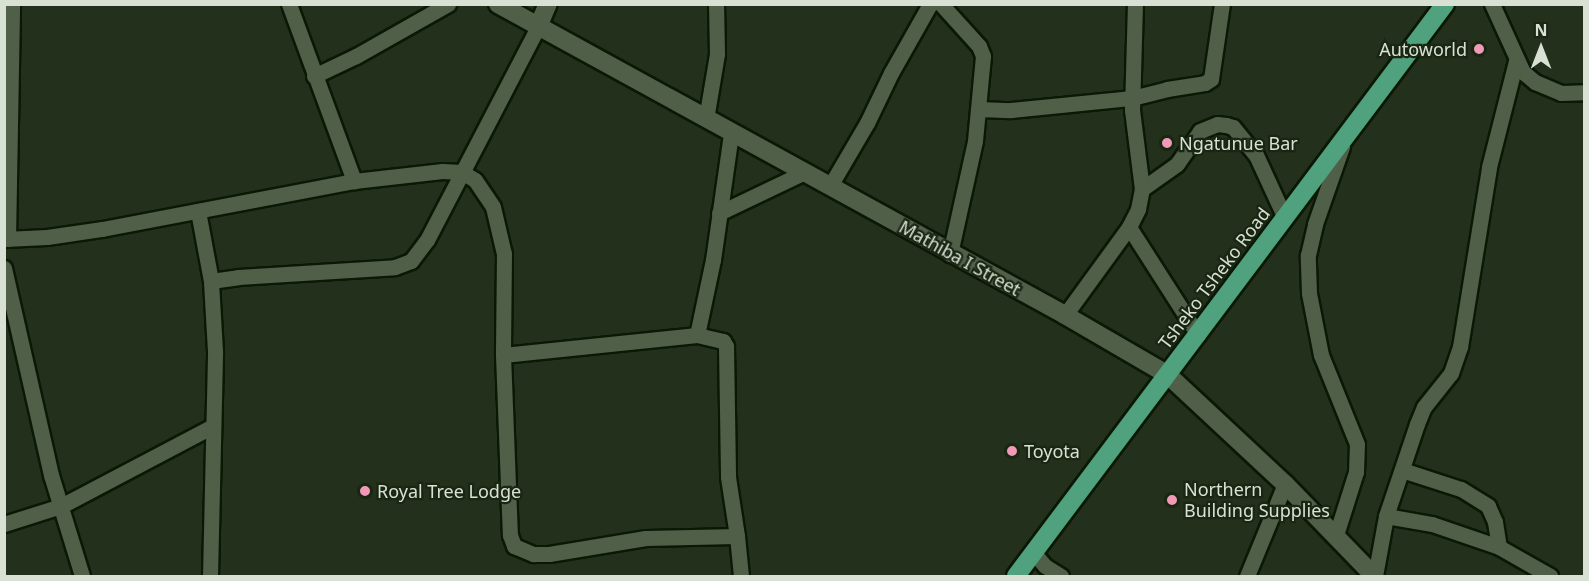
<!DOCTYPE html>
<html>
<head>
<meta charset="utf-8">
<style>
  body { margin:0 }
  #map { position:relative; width:1589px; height:581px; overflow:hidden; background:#22301c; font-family:"Noto Sans",sans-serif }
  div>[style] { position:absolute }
  .roads { filter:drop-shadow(2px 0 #0b1805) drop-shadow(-2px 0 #0b1805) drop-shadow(0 2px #0b1805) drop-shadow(0 -2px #0b1805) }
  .street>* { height:15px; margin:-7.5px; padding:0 7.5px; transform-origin:7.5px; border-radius:7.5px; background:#4f5f48 }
  .secondary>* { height:18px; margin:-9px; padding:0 9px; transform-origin:9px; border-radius:9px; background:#4f5f48 }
  .highway>* { height:18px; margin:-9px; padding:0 9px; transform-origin:9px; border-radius:9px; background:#50a27f }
  .dots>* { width:16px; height:16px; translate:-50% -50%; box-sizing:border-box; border:3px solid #192612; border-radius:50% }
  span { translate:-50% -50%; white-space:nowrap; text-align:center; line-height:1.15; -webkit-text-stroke:4.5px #192612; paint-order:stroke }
  .poi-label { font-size:18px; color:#d8e1d4 }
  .right { translate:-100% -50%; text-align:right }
  .left { translate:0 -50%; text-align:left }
  .street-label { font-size:18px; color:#d8e1d4 }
  .frame { position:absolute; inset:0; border:6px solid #d8e1d4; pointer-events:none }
  .north { position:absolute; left:1511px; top:18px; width:60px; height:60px; -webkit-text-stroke:4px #192612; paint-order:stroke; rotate:0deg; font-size:16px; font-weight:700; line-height:24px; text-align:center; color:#d8e1d4 }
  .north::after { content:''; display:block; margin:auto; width:21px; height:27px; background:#d8e1d4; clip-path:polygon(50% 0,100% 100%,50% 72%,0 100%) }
</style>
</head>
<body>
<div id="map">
  <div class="roads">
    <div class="street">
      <div style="left:289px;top:4px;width:189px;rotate:69.8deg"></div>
      <div style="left:941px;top:4px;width:57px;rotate:47.9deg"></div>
      <div style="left:979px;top:46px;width:11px;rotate:68deg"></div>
      <div style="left:983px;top:56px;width:85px;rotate:95.4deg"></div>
      <div style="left:975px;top:141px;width:116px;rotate:102.5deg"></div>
      <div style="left:1492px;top:4px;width:75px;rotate:65.5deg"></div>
      <div style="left:1523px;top:72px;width:16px;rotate:40deg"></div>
      <div style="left:1535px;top:82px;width:28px;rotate:23deg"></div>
      <div style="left:1561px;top:93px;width:23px;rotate:-2deg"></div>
      <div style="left:314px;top:76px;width:47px;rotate:-25.5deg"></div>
      <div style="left:356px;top:56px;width:106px;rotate:-29.5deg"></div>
      <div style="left:978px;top:109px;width:33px;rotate:2deg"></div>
      <div style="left:1011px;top:110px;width:122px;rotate:-5.7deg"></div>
      <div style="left:1132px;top:98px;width:36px;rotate:-14deg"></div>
      <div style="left:1167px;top:89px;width:38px;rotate:-9deg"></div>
      <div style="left:1205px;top:83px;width:7px;rotate:-34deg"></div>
      <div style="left:1211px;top:79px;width:76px;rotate:-81.7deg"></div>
      <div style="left:706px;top:119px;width:66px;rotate:-80.4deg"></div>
      <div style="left:717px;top:54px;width:50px;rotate:-91.1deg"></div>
      <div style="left:830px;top:186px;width:73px;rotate:-59.6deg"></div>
      <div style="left:867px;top:123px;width:55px;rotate:-64.4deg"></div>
      <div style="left:891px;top:73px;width:79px;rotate:-60.5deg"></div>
      <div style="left:1142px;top:189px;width:43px;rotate:-35.5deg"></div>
      <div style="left:1177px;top:164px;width:40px;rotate:-55.1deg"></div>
      <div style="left:1200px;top:131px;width:18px;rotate:-22deg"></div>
      <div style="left:1217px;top:124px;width:9px;rotate:6deg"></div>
      <div style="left:1226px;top:125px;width:7px;rotate:16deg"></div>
      <div style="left:1233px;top:127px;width:36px;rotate:51deg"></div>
      <div style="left:1256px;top:155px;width:69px;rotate:65.3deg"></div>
      <div style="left:198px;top:211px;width:71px;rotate:79.5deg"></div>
      <div style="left:719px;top:213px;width:95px;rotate:-25.5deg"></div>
      <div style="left:1129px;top:227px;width:128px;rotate:57.4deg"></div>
      <div style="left:4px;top:239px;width:43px;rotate:-2.7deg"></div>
      <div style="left:47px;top:237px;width:56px;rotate:-8.3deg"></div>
      <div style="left:102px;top:229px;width:257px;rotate:-10.8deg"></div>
      <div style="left:354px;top:181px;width:89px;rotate:-6.5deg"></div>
      <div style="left:442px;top:171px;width:20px;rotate:3deg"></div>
      <div style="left:462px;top:172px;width:15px;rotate:32deg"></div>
      <div style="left:475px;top:180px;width:32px;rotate:56deg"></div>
      <div style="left:493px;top:207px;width:48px;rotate:76.8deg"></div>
      <div style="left:504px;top:254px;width:101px;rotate:90.6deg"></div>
      <div style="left:503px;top:355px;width:180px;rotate:87.8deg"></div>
      <div style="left:510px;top:535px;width:12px;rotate:70deg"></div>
      <div style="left:514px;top:546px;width:21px;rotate:23deg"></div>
      <div style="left:533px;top:554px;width:16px"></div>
      <div style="left:549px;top:554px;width:98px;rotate:-9.4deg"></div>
      <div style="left:646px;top:538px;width:91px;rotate:-1.3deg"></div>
      <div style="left:737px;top:536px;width:40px;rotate:84.3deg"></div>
      <div style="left:8px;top:239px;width:235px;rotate:-89deg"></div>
      <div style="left:4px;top:268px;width:212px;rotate:77.2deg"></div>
      <div style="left:51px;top:475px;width:106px;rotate:72.9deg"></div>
      <div style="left:1065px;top:315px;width:109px;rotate:-54deg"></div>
      <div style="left:1129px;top:227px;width:20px;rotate:-63deg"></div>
      <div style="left:1138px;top:209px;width:20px;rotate:-79deg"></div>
      <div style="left:1142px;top:189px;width:80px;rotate:-97.2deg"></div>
      <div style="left:1132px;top:110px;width:106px;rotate:-88.4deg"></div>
      <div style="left:697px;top:335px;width:77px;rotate:-78deg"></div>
      <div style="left:713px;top:260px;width:128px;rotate:-81.9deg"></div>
      <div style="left:503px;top:355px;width:195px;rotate:-5.9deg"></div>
      <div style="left:697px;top:335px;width:27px;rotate:13deg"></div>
      <div style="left:723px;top:341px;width:6px;rotate:59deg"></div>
      <div style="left:726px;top:346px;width:131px;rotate:89.1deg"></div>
      <div style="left:728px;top:477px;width:60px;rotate:81.3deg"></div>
      <div style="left:1402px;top:470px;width:62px;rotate:17.9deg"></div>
      <div style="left:1461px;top:489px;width:32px;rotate:32deg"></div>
      <div style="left:1488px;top:506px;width:17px;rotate:66deg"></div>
      <div style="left:1495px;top:522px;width:25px;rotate:81deg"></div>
      <div style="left:1386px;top:516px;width:47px;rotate:9.9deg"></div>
      <div style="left:1432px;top:524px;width:71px;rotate:18.9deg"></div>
      <div style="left:1499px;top:547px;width:59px;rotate:29.6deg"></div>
      <div style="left:4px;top:524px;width:60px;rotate:-17.5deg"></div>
      <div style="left:61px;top:506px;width:172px;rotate:-27.8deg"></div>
      <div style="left:1336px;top:535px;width:66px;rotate:-72.4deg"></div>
      <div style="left:1356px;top:472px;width:28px;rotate:-88deg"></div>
      <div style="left:1357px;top:444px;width:96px;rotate:-112deg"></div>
      <div style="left:1321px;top:355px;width:63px;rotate:-101deg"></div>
      <div style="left:1309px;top:293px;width:38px;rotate:-92deg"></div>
      <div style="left:1308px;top:255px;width:32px;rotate:-77deg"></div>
      <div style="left:1315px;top:224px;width:82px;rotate:-70.7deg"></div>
      <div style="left:1034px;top:553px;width:17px;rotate:50deg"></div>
      <div style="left:1045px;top:566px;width:19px;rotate:32deg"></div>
      <div style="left:210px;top:576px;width:225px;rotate:-88.7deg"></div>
      <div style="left:215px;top:351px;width:70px;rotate:-93.3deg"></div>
      <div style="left:211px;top:281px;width:27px;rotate:-8deg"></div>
      <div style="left:238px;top:277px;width:157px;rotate:-3.6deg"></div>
      <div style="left:395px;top:267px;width:17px;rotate:-21deg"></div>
      <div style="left:411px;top:261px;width:26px;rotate:-53deg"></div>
      <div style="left:427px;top:240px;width:240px;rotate:-62.5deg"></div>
      <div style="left:1247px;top:576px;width:100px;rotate:-67.6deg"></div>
      <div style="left:1375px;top:576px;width:61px;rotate:-79.6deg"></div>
      <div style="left:1386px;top:516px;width:97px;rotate:-71.4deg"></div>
      <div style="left:1417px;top:424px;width:18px;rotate:-68deg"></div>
      <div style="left:1424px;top:407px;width:43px;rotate:-51.5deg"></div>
      <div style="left:1451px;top:373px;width:28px;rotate:-71deg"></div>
      <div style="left:1460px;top:347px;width:182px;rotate:-80.8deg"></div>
      <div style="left:1489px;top:167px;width:109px;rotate:-75.7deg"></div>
    </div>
    <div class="secondary">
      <div style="left:498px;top:4px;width:647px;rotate:28.74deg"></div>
      <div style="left:1065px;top:315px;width:119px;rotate:30.2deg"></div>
      <div style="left:1168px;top:375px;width:160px;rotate:43deg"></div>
      <div style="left:1285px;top:484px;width:128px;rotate:45.9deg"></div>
      <div style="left:538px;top:27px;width:25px;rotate:-67deg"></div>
    </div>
    <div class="highway">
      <div style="left:1016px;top:576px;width:715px;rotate:-53.13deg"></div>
    </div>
  </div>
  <div class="dots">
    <div style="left:1479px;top:49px;background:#f09ab7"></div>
    <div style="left:1167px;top:143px;background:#f09ab7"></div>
    <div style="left:1012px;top:451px;background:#f09ab7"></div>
    <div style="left:365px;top:491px;background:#f09ab7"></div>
    <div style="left:1172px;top:500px;background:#f09ab7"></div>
  </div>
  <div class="poi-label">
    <span class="right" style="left:1467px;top:49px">Autoworld</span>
    <span class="left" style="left:1179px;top:143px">Ngatunue Bar</span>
    <span class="left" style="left:1024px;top:451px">Toyota</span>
    <span class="left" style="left:1184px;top:500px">Northern<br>Building Supplies</span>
    <span class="left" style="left:377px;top:491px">Royal Tree Lodge</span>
  </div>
  <div class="street-label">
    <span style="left:960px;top:258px;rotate:29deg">Mathiba I Street</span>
    <span style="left:1214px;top:278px;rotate:-53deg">Tsheko Tsheko Road</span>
  </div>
  <div class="frame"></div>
  <div class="north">N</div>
</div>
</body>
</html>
